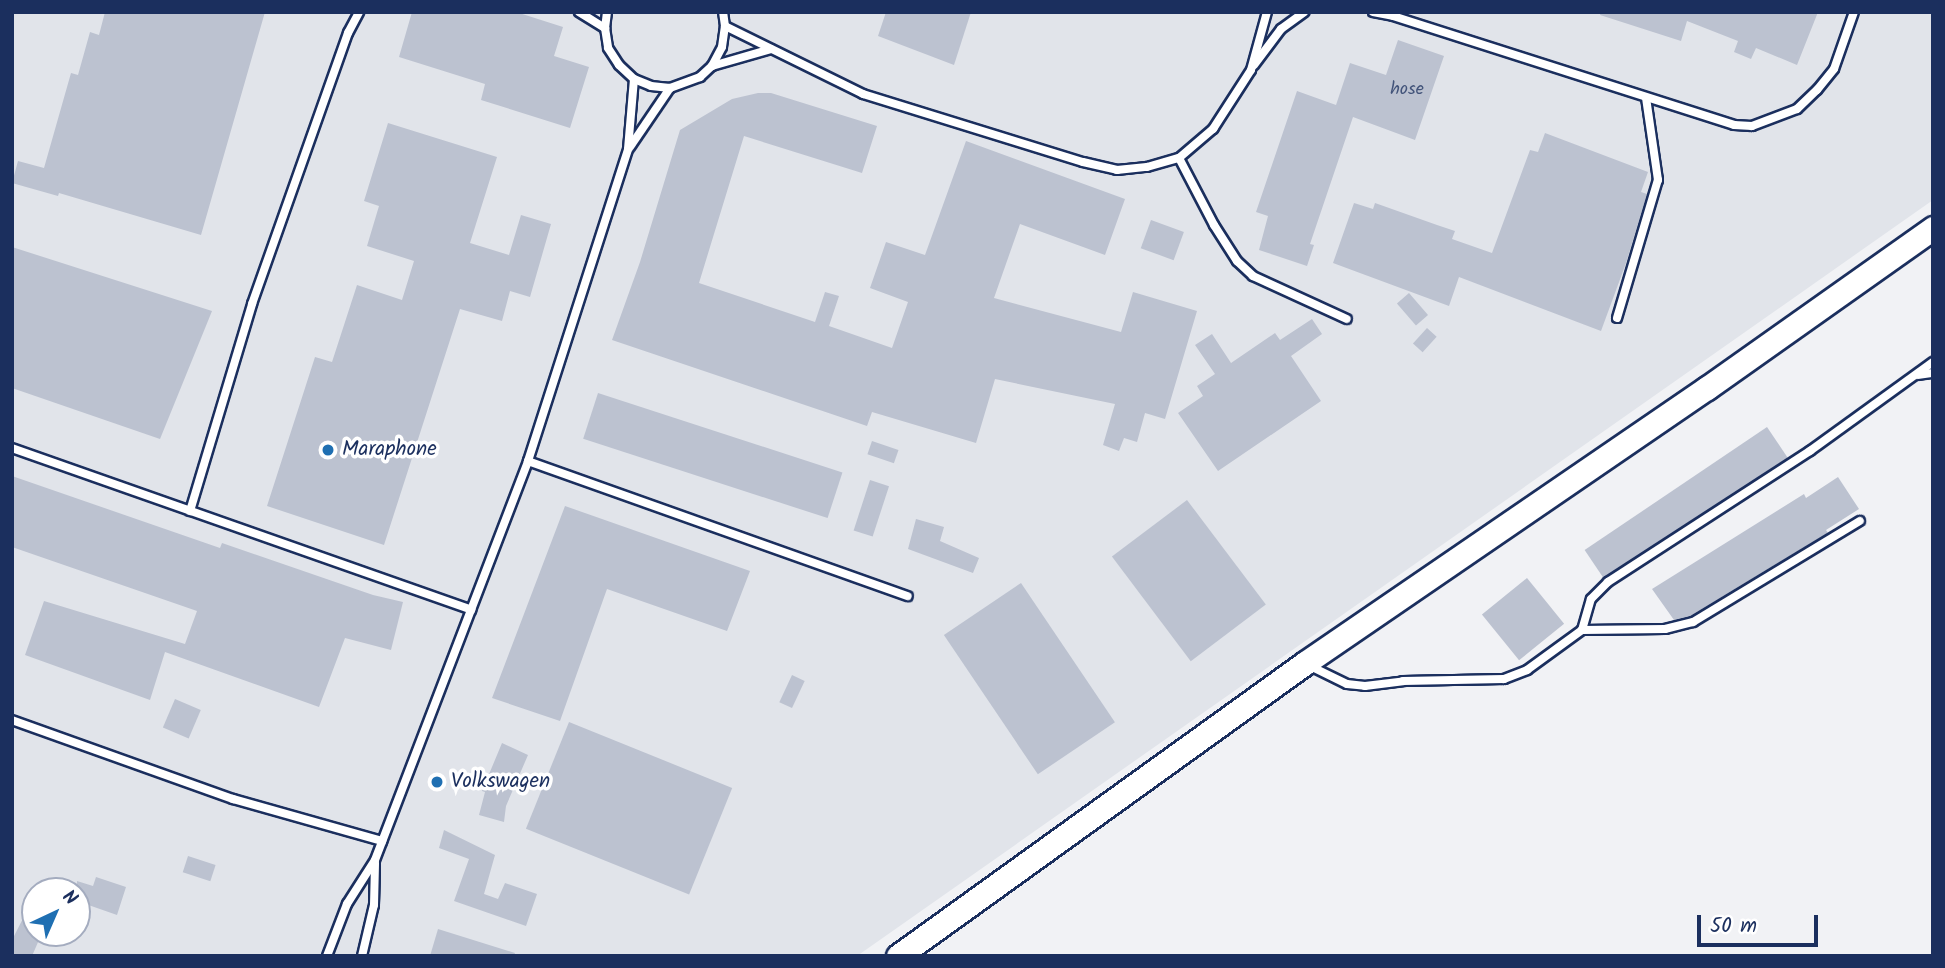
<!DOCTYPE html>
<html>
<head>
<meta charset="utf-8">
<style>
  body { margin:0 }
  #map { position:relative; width:1945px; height:968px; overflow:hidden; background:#f1f2f5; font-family:Kalam,sans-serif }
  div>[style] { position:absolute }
  .built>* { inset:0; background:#e1e4ea }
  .building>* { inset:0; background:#bcc2d0; transform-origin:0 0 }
  .roads { filter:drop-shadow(2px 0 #1b2f5e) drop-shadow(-2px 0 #1b2f5e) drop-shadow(0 2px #1b2f5e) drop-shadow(0 -2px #1b2f5e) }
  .lane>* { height:8px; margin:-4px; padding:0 4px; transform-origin:4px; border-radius:4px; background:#fff }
  .secondary>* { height:23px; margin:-11.5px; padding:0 11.5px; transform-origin:11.5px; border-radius:11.5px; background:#fff }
  .dots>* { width:19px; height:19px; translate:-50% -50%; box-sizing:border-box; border:4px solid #fff; border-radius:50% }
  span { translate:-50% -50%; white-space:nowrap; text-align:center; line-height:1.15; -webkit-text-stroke:7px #fff; paint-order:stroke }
  .number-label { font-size:18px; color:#43547a }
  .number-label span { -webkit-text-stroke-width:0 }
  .poi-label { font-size:21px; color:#1b2f5e }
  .left { translate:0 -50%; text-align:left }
  .frame { position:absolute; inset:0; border:14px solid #1b2f5e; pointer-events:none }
  .north { position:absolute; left:21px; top:877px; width:70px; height:70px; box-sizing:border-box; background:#fff; border:2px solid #a4acbf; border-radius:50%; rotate:44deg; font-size:19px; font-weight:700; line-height:28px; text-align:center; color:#1b2f5e }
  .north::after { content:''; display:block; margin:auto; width:24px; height:32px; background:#1f6fb2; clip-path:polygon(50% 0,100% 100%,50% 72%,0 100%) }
  .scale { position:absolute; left:1697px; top:915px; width:121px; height:32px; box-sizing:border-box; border:4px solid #1b2f5e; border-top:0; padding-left:9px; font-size:21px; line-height:24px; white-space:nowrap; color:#1b2f5e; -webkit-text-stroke:5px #fff; paint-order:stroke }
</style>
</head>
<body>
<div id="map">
  <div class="built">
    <div style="clip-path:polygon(evenodd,12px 12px,1933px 12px,1933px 200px,857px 956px,12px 956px,12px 12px,35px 891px,77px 891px,77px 933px,35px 933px,35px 891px)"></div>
  </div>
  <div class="building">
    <div style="clip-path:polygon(105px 12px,265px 12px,201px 235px,59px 193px,58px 196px,12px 183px,18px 161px,44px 168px,71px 73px,78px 75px,90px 32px,99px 35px)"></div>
    <div style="clip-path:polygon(412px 12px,516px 12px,563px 27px,554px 56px,589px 67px,570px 128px,481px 100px,485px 84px,399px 57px)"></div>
    <div style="clip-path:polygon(886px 12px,971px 12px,954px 65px,878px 36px)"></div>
    <div style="clip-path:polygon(1601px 12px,1818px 12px,1797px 65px,1756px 48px,1751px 59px,1734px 52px,1738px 41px,1687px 21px,1681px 41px,1600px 15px)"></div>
    <div style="clip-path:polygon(1398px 40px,1444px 56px,1415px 140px,1353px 117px,1310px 244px,1314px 245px,1307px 266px,1259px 250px,1268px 216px,1256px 212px,1297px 91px,1336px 105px,1350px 63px,1386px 75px)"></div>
    <div style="clip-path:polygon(758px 93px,771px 93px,877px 126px,862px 173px,744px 136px,699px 283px,815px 322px,825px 292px,839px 296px,829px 326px,892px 348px,908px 302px,870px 288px,886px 242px,925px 255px,966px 141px,1125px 199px,1105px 255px,1020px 224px,994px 298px,1121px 332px,1133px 292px,1197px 311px,1165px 419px,1145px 413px,1137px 442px,1124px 438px,1119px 451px,1103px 445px,1115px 404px,995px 379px,976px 443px,872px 412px,867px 426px,612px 340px,640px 262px,680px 130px,732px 99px)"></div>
    <div style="clip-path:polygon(388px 123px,497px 157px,470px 243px,509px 255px,521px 215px,551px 224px,530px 297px,510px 291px,502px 321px,460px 309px,384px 545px,267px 506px,315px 357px,332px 362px,357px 285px,402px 300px,414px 261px,367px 246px,379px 206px,364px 201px)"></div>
    <div style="clip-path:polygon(1545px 133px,1648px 172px,1641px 192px,1647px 194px,1626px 263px,1601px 331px,1459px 277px,1449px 306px,1333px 263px,1354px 203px,1373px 209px,1375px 203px,1437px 225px,1455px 231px,1452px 239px,1492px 253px,1530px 150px,1538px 152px)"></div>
    <div style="left:1151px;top:220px;width:35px;height:30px;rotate:20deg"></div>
    <div style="clip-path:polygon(12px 247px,212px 311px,160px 439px,12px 388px)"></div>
    <div style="left:1409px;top:293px;width:29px;height:16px;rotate:49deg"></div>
    <div style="clip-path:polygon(1312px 319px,1322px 334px,1291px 356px,1321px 401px,1218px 471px,1178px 413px,1203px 396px,1197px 386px,1215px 374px,1195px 345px,1212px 334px,1231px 363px,1275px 333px,1280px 340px)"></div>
    <div style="left:1427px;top:328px;width:13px;height:21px;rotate:42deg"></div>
    <div style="left:598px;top:393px;width:257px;height:48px;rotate:18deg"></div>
    <div style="left:1767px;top:427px;width:37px;height:220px;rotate:56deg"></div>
    <div style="left:872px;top:441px;width:28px;height:14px;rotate:19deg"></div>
    <div style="clip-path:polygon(12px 476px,220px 548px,222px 543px,373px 595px,403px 602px,391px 650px,345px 638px,319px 707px,165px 652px,150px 700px,25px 655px,44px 601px,185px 644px,197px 611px,12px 547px)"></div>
    <div style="clip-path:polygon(1838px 477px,1859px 509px,1826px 530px,1828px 533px,1690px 616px,1674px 620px,1652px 589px,1804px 494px,1806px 498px)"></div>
    <div style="left:870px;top:480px;width:20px;height:53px;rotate:18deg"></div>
    <div style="left:1187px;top:500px;width:131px;height:94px;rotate:53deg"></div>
    <div style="clip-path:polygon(565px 506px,750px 571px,727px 631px,607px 589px,560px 721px,492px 698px)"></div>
    <div style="clip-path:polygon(916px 519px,944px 527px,940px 541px,979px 558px,973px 573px,908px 549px)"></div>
    <div style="left:1527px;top:578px;width:59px;height:58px;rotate:51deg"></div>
    <div style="left:1021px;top:583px;width:168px;height:93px;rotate:56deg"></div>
    <div style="left:792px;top:675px;width:14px;height:30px;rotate:25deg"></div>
    <div style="left:175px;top:699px;width:28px;height:31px;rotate:23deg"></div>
    <div style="left:569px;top:722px;width:176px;height:115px;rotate:22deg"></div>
    <div style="clip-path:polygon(502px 743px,528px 755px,506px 806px,504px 822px,479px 815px,485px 792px,482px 791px)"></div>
    <div style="clip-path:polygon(444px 830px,495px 855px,484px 894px,498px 899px,505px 883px,537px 894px,526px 926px,454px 901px,469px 859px,439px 848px)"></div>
    <div style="left:188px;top:856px;width:29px;height:17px;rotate:18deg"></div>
    <div style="clip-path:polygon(96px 877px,126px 887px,117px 915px,77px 901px,77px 881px,93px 886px)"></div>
    <div style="clip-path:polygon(35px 895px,35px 933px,42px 933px,32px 956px,12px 956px,12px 940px)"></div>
    <div style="clip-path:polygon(438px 929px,515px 953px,514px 956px,430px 956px)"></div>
  </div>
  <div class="roads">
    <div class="lane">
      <div style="left:579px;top:12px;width:31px;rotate:32deg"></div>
      <div style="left:607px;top:12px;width:16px;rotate:97deg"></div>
      <div style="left:605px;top:28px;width:20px;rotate:81deg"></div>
      <div style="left:608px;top:48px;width:20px;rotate:57deg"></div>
      <div style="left:619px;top:65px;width:21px;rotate:43deg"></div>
      <div style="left:634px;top:79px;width:18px;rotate:22deg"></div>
      <div style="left:651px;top:86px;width:19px;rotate:6deg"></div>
      <div style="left:670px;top:88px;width:32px;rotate:-20deg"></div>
      <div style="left:700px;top:77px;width:16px;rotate:-43deg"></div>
      <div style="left:712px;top:66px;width:21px;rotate:-62deg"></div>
      <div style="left:722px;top:47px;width:21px;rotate:-82deg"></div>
      <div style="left:725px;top:26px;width:14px;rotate:-98deg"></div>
      <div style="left:1373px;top:12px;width:20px;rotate:11deg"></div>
      <div style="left:1393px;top:16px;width:358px;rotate:17.7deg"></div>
      <div style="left:1734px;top:125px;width:18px;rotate:3deg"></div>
      <div style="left:1752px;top:126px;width:48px;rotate:-20.7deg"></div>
      <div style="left:1797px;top:109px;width:28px;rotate:-44deg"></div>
      <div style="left:1817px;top:90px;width:27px;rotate:-51deg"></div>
      <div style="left:1834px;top:69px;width:60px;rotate:-70.7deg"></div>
      <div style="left:725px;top:26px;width:154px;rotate:26.2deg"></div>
      <div style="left:863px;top:94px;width:230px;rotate:17.2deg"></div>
      <div style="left:1083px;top:162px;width:35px;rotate:13deg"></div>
      <div style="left:1117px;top:170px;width:30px;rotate:-6deg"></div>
      <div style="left:1147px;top:167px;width:33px;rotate:-16deg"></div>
      <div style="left:1179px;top:158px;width:45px;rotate:-40.5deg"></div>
      <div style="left:1213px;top:129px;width:70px;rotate:-57.2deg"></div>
      <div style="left:1251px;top:70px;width:60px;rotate:-74.6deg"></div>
      <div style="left:1254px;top:65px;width:45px;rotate:-53.1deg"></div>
      <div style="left:1281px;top:29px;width:29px;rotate:-36deg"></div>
      <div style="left:712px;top:66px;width:61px;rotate:-16.1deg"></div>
      <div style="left:630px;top:147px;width:71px;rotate:-55.9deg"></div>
      <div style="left:1179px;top:158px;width:76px;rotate:62.4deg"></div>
      <div style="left:1214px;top:225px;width:43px;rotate:57.4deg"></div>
      <div style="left:1237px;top:261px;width:22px;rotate:43deg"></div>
      <div style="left:1253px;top:276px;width:103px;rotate:24.6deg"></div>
      <div style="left:1617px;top:318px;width:144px;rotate:-73.5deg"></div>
      <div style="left:1658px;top:180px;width:83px;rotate:-98.3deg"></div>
      <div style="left:1918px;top:375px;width:15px;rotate:-8deg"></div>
      <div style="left:12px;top:448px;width:487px;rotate:19.4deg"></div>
      <div style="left:528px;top:461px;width:403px;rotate:19.6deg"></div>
      <div style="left:190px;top:511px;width:216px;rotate:-73.3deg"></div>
      <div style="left:252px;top:304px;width:288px;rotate:-70.5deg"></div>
      <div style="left:348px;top:33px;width:24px;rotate:-62deg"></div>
      <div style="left:1582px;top:630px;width:32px;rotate:-74deg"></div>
      <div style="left:1591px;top:599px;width:24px;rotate:-45deg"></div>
      <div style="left:1608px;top:582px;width:241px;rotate:-33deg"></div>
      <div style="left:1810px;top:451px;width:152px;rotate:-35.9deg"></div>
      <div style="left:1308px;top:665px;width:43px;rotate:26deg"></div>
      <div style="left:1347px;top:684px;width:18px;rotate:6deg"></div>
      <div style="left:1365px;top:686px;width:38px;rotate:-7deg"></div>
      <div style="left:1403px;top:681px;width:101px;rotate:-1.1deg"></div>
      <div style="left:1504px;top:679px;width:25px;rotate:-21deg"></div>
      <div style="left:1527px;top:670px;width:68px;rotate:-36deg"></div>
      <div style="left:1582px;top:630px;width:83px;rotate:-0.7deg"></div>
      <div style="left:1665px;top:629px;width:29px;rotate:-14deg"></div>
      <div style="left:1693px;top:622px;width:195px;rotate:-31.2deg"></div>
      <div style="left:12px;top:720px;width:235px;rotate:19.7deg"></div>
      <div style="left:233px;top:799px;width:155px;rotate:15.7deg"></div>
      <div style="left:327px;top:956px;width:56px;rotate:-69deg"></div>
      <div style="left:347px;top:904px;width:52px;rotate:-57.5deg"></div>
      <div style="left:375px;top:860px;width:427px;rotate:-69deg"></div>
      <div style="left:528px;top:461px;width:328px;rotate:-72.2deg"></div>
      <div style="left:628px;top:149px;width:70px;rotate:-85.1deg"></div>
      <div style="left:362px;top:956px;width:52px;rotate:-76.8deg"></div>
      <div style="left:374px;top:905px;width:42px;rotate:-88.6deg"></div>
    </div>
    <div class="secondary">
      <div style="left:898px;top:956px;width:501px;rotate:-35.75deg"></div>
      <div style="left:1305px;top:663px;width:487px;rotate:-34.4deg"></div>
      <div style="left:1707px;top:388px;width:277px;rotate:-35.3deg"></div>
    </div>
  </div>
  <div class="dots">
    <div style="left:328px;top:450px;background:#1f6fb2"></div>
    <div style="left:437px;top:782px;background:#1f6fb2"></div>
  </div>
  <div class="number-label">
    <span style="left:1407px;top:90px">hose</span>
  </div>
  <div class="poi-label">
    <span class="left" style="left:342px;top:450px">Maraphone</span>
    <span class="left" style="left:451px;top:782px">Volkswagen</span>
  </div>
  <div class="frame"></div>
  <div class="north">N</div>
  <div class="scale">50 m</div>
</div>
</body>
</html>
